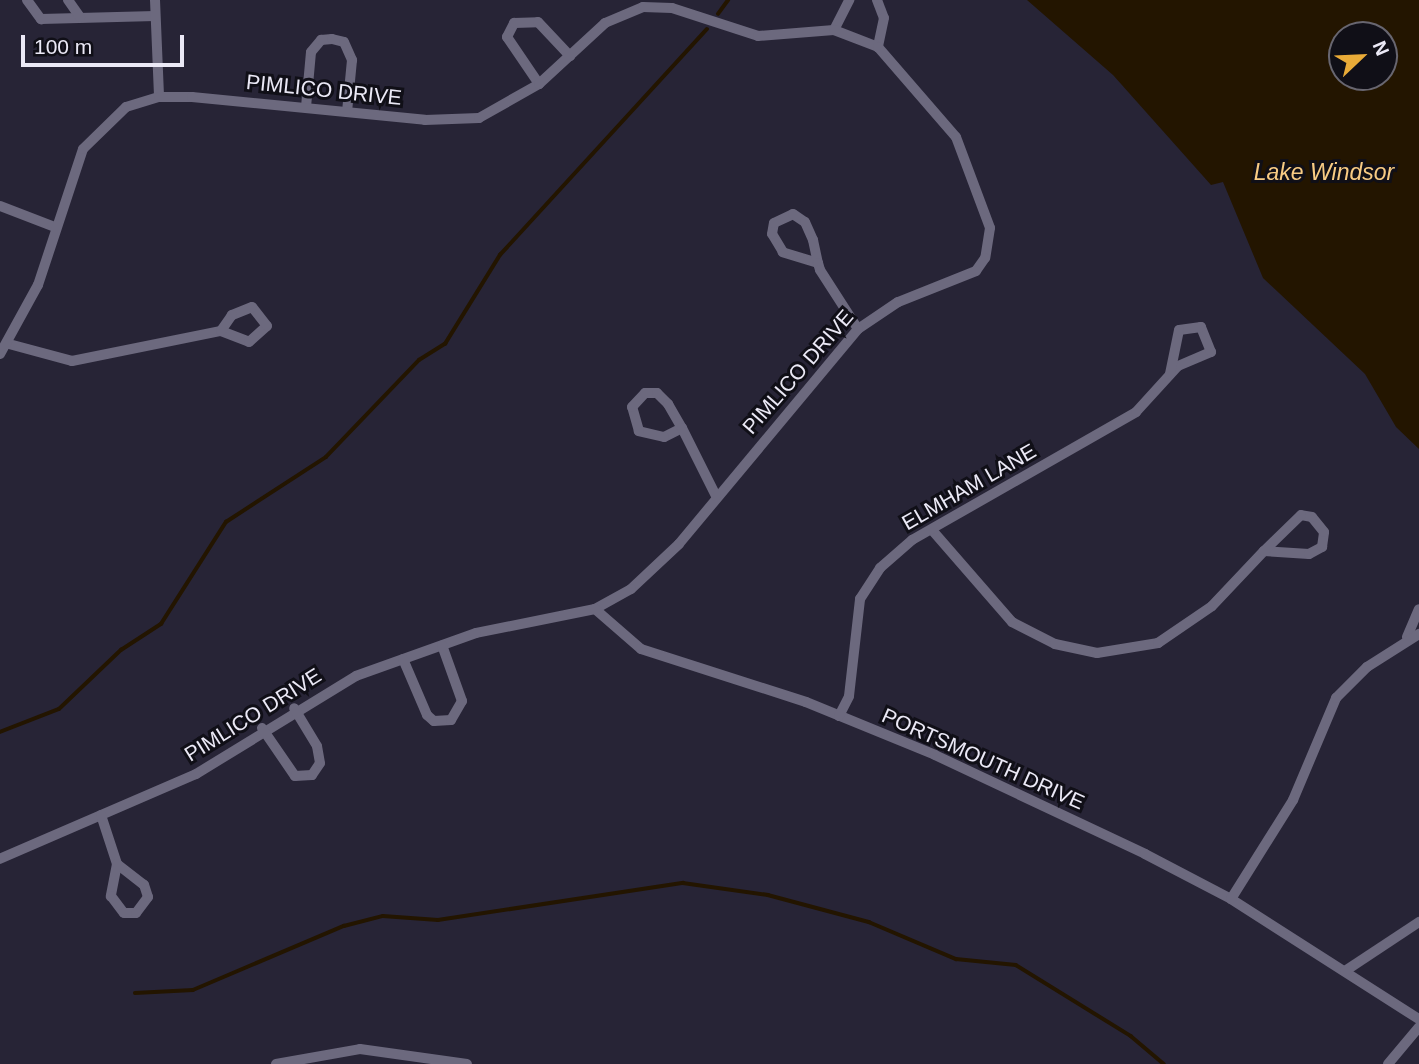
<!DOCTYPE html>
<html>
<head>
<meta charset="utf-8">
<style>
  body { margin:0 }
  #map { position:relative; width:1419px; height:1064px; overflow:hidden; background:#272436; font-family:Arial,sans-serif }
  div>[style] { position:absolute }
  .water>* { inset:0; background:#231500 }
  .stream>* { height:3.5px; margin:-1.75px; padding:0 1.75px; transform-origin:1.75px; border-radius:1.75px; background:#231500 }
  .minor>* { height:10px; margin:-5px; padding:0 5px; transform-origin:5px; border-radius:5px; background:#6c697e }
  span { translate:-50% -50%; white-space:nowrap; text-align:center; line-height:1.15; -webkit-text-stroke:6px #100f17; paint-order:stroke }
  .street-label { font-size:21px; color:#ebe9f6 }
  .water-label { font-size:23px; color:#f8cb83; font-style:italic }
  .north { position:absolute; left:1328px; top:21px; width:70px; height:70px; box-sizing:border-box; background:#100f17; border:2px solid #686670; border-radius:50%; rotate:67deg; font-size:19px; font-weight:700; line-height:28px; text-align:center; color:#ebe9f6 }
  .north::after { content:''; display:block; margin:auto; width:24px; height:32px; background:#e9ab38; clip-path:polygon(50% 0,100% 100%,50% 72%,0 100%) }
  .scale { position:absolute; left:21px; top:35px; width:163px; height:32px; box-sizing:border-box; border:4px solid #ebe9f6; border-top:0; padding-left:9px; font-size:21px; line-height:24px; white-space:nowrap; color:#ebe9f6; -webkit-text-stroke:5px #100f17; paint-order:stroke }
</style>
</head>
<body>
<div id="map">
  <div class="water">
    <div style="clip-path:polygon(evenodd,1027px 0,1419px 0,1419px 449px,1396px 427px,1365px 374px,1263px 278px,1223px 182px,1211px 185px,1113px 75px,1027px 0,1342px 35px,1384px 35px,1384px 77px,1342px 77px,1342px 35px)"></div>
  </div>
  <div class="stream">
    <div style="left:718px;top:14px;width:17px;rotate:-54deg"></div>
    <div style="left:0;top:732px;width:63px;rotate:-21.3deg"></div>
    <div style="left:59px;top:709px;width:86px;rotate:-43.6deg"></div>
    <div style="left:121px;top:650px;width:48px;rotate:-33deg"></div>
    <div style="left:161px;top:624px;width:121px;rotate:-57.5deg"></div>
    <div style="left:226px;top:522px;width:119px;rotate:-33deg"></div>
    <div style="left:326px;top:457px;width:134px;rotate:-46.2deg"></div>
    <div style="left:419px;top:360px;width:31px;rotate:-32deg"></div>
    <div style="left:445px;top:344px;width:105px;rotate:-58.3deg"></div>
    <div style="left:500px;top:255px;width:306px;rotate:-47.5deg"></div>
    <div style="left:135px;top:993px;width:58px;rotate:-3deg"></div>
    <div style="left:193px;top:990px;width:164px;rotate:-23deg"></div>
    <div style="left:344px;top:926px;width:40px;rotate:-14.4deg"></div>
    <div style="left:383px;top:916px;width:55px;rotate:4.2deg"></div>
    <div style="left:438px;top:920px;width:248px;rotate:-8.6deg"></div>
    <div style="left:683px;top:883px;width:86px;rotate:8deg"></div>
    <div style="left:768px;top:895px;width:105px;rotate:15deg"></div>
    <div style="left:869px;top:922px;width:95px;rotate:23deg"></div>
    <div style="left:956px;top:959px;width:60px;rotate:5.7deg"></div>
    <div style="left:1016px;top:965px;width:135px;rotate:31.7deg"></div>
    <div style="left:1131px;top:1036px;width:43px;rotate:40.3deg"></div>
  </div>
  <div class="minor">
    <div style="left:27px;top:0;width:24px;rotate:54deg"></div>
    <div style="left:41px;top:19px;width:114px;rotate:-1.5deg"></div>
    <div style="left:68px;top:0;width:21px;rotate:55deg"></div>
    <div style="left:155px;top:0;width:97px;rotate:87.6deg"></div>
    <div style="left:877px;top:0;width:19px;rotate:69deg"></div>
    <div style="left:884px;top:18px;width:30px;rotate:102deg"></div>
    <div style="left:834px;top:30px;width:34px;rotate:-63deg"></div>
    <div style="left:539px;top:84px;width:57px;rotate:-124.2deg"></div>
    <div style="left:507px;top:37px;width:16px;rotate:-63deg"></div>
    <div style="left:514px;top:23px;width:24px;rotate:-2deg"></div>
    <div style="left:538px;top:22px;width:47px;rotate:46.7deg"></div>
    <div style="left:306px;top:107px;width:55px;rotate:-84.8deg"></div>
    <div style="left:311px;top:52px;width:16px;rotate:-50deg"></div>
    <div style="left:321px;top:40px;width:11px;rotate:-5deg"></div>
    <div style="left:332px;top:39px;width:12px;rotate:14deg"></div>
    <div style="left:344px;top:42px;width:20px;rotate:66deg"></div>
    <div style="left:352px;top:60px;width:52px;rotate:95.5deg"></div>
    <div style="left:0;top:206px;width:59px;rotate:20.9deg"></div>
    <div style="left:818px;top:263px;width:37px;rotate:-163deg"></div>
    <div style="left:783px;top:252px;width:21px;rotate:-121deg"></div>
    <div style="left:772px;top:234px;width:11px;rotate:-80deg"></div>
    <div style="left:774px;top:223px;width:21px;rotate:-25deg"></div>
    <div style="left:793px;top:214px;width:14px;rotate:34deg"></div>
    <div style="left:805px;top:222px;width:20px;rotate:66deg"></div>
    <div style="left:813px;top:240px;width:24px;rotate:78deg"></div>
    <div style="left:818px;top:263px;width:7px;rotate:74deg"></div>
    <div style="left:820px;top:270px;width:70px;rotate:57.2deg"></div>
    <div style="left:9px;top:344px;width:65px;rotate:15.1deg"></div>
    <div style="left:72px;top:361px;width:152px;rotate:-11.4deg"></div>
    <div style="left:221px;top:331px;width:30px;rotate:21deg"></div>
    <div style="left:249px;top:342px;width:24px;rotate:-42deg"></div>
    <div style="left:267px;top:326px;width:24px;rotate:-128deg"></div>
    <div style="left:252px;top:307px;width:22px;rotate:158deg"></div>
    <div style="left:232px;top:315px;width:19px;rotate:125deg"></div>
    <div style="left:0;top:354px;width:79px;rotate:-61.2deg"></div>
    <div style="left:38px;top:285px;width:143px;rotate:-71.7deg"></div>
    <div style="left:83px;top:149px;width:60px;rotate:-44.3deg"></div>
    <div style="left:126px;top:107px;width:34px;rotate:-17deg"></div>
    <div style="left:159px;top:97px;width:33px"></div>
    <div style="left:192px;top:97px;width:234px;rotate:5.6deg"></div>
    <div style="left:425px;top:120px;width:54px;rotate:-2.1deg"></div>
    <div style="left:479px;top:118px;width:69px;rotate:-29.5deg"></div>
    <div style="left:539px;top:84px;width:90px;rotate:-42.7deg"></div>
    <div style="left:605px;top:23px;width:41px;rotate:-22.8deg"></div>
    <div style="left:643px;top:7px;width:29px;rotate:2deg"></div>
    <div style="left:672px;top:8px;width:90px;rotate:18deg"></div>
    <div style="left:758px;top:36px;width:76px;rotate:-4.5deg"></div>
    <div style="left:834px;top:30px;width:47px;rotate:21.1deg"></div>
    <div style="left:878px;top:47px;width:119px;rotate:49.1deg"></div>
    <div style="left:956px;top:137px;width:97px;rotate:69.5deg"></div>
    <div style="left:990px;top:228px;width:30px;rotate:99deg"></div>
    <div style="left:985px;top:258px;width:16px;rotate:125deg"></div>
    <div style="left:976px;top:271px;width:84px;rotate:158.3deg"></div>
    <div style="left:898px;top:302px;width:48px;rotate:146deg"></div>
    <div style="left:858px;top:329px;width:280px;rotate:129.8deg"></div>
    <div style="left:679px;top:544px;width:66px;rotate:136.8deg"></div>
    <div style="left:631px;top:589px;width:41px;rotate:150.9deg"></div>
    <div style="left:595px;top:609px;width:121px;rotate:168.6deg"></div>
    <div style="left:476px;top:633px;width:127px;rotate:160.3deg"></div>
    <div style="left:356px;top:676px;width:188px;rotate:148.5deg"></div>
    <div style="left:196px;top:774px;width:214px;rotate:156.6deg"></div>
    <div style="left:682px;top:428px;width:20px;rotate:153deg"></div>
    <div style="left:664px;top:437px;width:26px;rotate:-167deg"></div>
    <div style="left:639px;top:431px;width:25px;rotate:-106deg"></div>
    <div style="left:632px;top:407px;width:19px;rotate:-47deg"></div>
    <div style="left:645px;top:393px;width:12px"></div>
    <div style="left:657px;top:393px;width:16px;rotate:45deg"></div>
    <div style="left:668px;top:404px;width:28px;rotate:60deg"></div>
    <div style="left:682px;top:428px;width:76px;rotate:63.4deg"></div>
    <div style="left:932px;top:530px;width:122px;rotate:49deg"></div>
    <div style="left:1012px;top:622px;width:48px;rotate:27.1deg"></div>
    <div style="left:1055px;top:644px;width:43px;rotate:12.1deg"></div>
    <div style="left:1097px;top:653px;width:62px;rotate:-9.3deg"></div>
    <div style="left:1158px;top:643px;width:65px;rotate:-34.4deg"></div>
    <div style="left:1212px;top:606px;width:76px;rotate:-46.6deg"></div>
    <div style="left:1264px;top:551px;width:45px;rotate:3.8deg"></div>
    <div style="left:1309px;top:554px;width:15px;rotate:-28deg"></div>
    <div style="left:1322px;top:547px;width:15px;rotate:-82deg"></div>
    <div style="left:1324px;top:532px;width:19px;rotate:-129deg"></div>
    <div style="left:1312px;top:517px;width:11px;rotate:-170deg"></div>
    <div style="left:1301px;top:515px;width:52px;rotate:135.8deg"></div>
    <div style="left:595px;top:609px;width:61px;rotate:41deg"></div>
    <div style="left:641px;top:649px;width:173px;rotate:17.8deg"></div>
    <div style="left:806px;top:702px;width:139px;rotate:22.3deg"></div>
    <div style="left:935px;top:755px;width:232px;rotate:25.2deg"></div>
    <div style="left:1145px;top:854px;width:97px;rotate:27.6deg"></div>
    <div style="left:1231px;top:899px;width:223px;rotate:32.6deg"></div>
    <div style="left:1407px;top:637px;width:30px;rotate:-67deg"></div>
    <div style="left:403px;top:659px;width:61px;rotate:66.8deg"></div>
    <div style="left:427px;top:715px;width:9px;rotate:41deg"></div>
    <div style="left:434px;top:721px;width:17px;rotate:-3deg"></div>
    <div style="left:451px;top:720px;width:22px;rotate:-60deg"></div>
    <div style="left:462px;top:701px;width:59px;rotate:-109.7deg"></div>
    <div style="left:839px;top:716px;width:22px;rotate:-63deg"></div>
    <div style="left:849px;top:696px;width:98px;rotate:-83.5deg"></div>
    <div style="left:860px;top:599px;width:37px;rotate:-57deg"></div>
    <div style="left:880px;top:568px;width:43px;rotate:-41.2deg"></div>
    <div style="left:912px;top:540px;width:258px;rotate:-29.7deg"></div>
    <div style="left:1136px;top:412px;width:62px;rotate:-47.6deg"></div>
    <div style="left:1178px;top:366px;width:36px;rotate:-23deg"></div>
    <div style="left:1211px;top:352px;width:27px;rotate:-112deg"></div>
    <div style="left:1201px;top:327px;width:22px;rotate:172deg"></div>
    <div style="left:1179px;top:330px;width:45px;rotate:101.6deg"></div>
    <div style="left:262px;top:728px;width:58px;rotate:55.5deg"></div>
    <div style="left:295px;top:776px;width:17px;rotate:-3deg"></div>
    <div style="left:312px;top:775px;width:14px;rotate:-56deg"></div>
    <div style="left:320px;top:763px;width:17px;rotate:-100deg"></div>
    <div style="left:317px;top:746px;width:44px;rotate:-121.2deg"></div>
    <div style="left:101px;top:815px;width:52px;rotate:71.9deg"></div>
    <div style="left:117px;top:864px;width:33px;rotate:101deg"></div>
    <div style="left:111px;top:896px;width:21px;rotate:53deg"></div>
    <div style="left:124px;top:913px;width:12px"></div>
    <div style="left:136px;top:913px;width:20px;rotate:-53deg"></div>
    <div style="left:148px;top:897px;width:13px;rotate:-108deg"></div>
    <div style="left:144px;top:885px;width:34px;rotate:-142deg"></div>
    <div style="left:1231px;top:899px;width:117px;rotate:-57.9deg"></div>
    <div style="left:1293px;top:800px;width:111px;rotate:-67.1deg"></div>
    <div style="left:1336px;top:698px;width:44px;rotate:-45deg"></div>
    <div style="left:1367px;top:667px;width:62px;rotate:-32.4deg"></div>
    <div style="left:1345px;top:971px;width:89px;rotate:-33.5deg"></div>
    <div style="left:276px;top:1064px;width:85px;rotate:-10.1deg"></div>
    <div style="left:360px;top:1049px;width:108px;rotate:8deg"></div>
    <div style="left:1388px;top:1064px;width:48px;rotate:-50deg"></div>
  </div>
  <div class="street-label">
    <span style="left:324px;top:90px;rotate:6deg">PIMLICO DRIVE</span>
    <span style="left:798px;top:372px;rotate:-49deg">PIMLICO DRIVE</span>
    <span style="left:969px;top:487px;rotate:-30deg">ELMHAM LANE</span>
    <span style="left:253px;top:715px;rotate:-32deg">PIMLICO DRIVE</span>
    <span style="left:983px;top:759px;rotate:24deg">PORTSMOUTH DRIVE</span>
  </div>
  <div class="water-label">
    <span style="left:1324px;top:172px">Lake Windsor</span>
  </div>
  <div class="north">N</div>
  <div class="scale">100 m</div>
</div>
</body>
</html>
